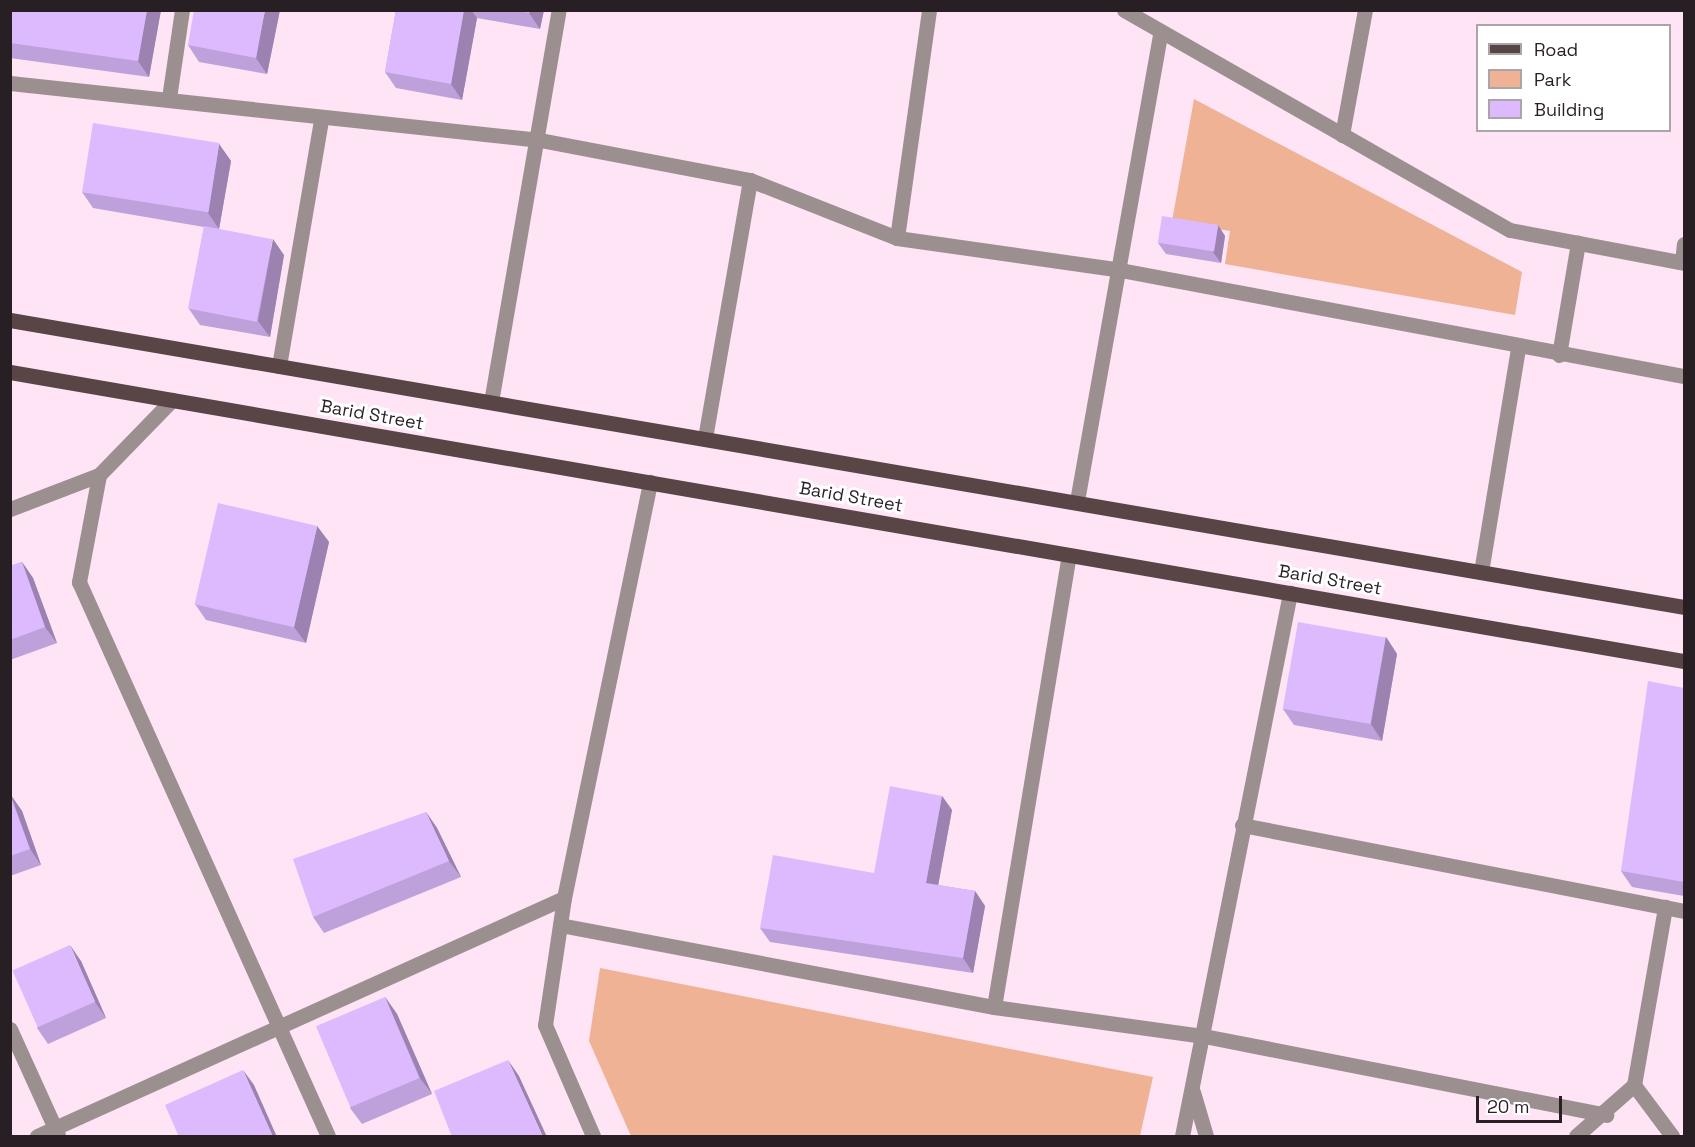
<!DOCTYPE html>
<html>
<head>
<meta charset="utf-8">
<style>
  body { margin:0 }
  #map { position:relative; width:1695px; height:1147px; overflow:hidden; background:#fee4f4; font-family:"Space Grotesk",sans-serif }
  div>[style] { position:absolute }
  .green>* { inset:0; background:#efb295 }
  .minor>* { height:15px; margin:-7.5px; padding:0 7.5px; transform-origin:7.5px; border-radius:7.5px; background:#9c8f90 }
  .major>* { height:15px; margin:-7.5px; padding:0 7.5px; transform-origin:7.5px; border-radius:7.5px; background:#5a4546 }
  .wall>* { inset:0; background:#bea0da }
  .shaded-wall>* { inset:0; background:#9b82b1 }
  .building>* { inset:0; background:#ddbafd; transform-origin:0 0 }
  span { translate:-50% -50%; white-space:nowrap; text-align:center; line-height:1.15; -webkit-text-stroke:6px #fff; paint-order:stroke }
  .street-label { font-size:18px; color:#281f25 }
  .frame { position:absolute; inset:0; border:12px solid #281f25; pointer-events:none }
  .legend { position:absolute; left:1476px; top:24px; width:195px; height:108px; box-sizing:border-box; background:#fff; border:2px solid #a9a5a8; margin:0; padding:8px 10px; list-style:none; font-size:18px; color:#281f25 }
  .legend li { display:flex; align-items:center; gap:12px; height:30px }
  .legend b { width:30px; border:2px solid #a9a5a8 }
  .scale { position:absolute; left:1476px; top:1096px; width:86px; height:27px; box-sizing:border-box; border:3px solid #281f25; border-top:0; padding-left:8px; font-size:18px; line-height:21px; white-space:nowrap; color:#281f25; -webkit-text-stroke:4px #fff; paint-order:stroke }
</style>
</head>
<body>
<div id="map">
  <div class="green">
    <div style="clip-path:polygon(1194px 99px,1522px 272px,1515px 315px,1225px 264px,1230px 231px,1172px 221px)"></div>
    <div style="clip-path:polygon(600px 968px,1153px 1077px,1140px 1136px,631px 1136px,589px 1041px)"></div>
  </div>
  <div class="minor">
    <div style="left:1124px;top:10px;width:444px;rotate:29.7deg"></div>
    <div style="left:1510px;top:230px;width:177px;rotate:10.7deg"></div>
    <div style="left:10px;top:83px;width:533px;rotate:6.14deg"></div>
    <div style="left:540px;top:140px;width:214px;rotate:10.8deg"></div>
    <div style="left:750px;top:180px;width:158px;rotate:21.5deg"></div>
    <div style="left:897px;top:238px;width:220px;rotate:8.1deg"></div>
    <div style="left:1115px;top:269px;width:579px;rotate:10.65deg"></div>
    <div style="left:169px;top:98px;width:89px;rotate:-81.6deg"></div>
    <div style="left:1342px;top:135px;width:127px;rotate:-79.6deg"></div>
    <div style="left:897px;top:238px;width:230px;rotate:-82deg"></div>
    <div style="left:1682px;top:262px;width:18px;rotate:-84deg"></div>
    <div style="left:1559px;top:355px;width:114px;rotate:-80.4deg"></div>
    <div style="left:279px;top:366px;width:251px;rotate:-80.3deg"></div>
    <div style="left:491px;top:402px;width:398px;rotate:-80.2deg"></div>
    <div style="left:705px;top:438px;width:262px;rotate:-80.1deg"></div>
    <div style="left:99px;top:475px;width:109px;rotate:100.6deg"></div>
    <div style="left:79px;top:582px;width:607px;rotate:65.8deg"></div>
    <div style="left:1077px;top:501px;width:477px;rotate:-79.9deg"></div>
    <div style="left:10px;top:509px;width:95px;rotate:-20.9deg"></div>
    <div style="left:99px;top:475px;width:105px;rotate:-45.8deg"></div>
    <div style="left:1481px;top:572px;width:227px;rotate:-80.6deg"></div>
    <div style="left:1242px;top:825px;width:450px;rotate:11deg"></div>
    <div style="left:564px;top:898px;width:128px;rotate:98.5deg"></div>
    <div style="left:545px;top:1025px;width:121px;rotate:66.6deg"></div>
    <div style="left:560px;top:925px;width:442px;rotate:10.7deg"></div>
    <div style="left:994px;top:1007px;width:212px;rotate:7.9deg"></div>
    <div style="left:1204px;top:1036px;width:410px;rotate:11.1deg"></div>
    <div style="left:994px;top:1007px;width:458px;rotate:-80.6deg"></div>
    <div style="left:10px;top:1029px;width:116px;rotate:65.6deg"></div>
    <div style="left:1634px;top:1085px;width:64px;rotate:53.3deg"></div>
    <div style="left:1193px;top:1092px;width:46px;rotate:73.5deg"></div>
    <div style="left:37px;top:1136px;width:578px;rotate:-24.3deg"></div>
    <div style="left:564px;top:898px;width:425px;rotate:-78.3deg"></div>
    <div style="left:1182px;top:1136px;width:554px;rotate:-78.75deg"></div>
    <div style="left:1576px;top:1136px;width:77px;rotate:-41.3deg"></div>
    <div style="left:1634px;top:1085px;width:181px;rotate:-80.1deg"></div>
  </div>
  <div class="major">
    <div style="left:10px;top:320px;width:1698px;rotate:9.73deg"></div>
    <div style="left:10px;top:372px;width:1699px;rotate:9.8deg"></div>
  </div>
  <div class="wall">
    <div style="clip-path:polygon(10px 10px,161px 10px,149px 77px,10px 58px)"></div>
    <div style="clip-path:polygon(280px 10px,267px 74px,199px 62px,188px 45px)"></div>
    <div style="clip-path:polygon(396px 10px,544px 10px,540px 29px,477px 18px,462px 100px,396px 88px,385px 72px)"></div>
    <div style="clip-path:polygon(219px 144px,231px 161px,219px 229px,284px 255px,270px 337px,200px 325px,189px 309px,204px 227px,93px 208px,82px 192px)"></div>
    <div style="clip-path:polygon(1218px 225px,1225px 236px,1221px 263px,1166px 254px,1158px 243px)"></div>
    <div style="clip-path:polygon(317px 526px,329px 542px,306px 643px,206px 620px,195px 604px)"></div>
    <div style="clip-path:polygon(22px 562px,33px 578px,57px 643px,10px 660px,10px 566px)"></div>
    <div style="clip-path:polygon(1386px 637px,1397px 654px,1382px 741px,1294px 725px,1283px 709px)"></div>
    <div style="clip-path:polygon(1684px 688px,1684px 896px,1632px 887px,1621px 871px)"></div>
    <div style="clip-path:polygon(10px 795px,22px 811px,41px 865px,10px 876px)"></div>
    <div style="clip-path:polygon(942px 796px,952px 810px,938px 885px,975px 891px,985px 906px,973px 973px,770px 942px,760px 928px,874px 873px)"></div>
    <div style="clip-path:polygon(426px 812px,437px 828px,461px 877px,324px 933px,313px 917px)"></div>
    <div style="clip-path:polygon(81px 961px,106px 1018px,48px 1044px,37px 1028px)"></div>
    <div style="clip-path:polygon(385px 997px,397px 1014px,432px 1094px,362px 1124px,350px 1108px)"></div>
  </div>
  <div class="shaded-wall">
    <div style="clip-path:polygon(147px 10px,161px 10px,149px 77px,138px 61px)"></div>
    <div style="clip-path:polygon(265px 10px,280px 10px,267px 74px,256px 58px)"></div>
    <div style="clip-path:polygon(464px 10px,471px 10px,477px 18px,462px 100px,451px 84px)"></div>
    <div style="clip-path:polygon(530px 10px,544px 10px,540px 29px,529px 13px)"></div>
    <div style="clip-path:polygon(219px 144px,231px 161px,219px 229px,208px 213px)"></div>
    <div style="clip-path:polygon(1218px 225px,1225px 236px,1221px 263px,1213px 252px)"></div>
    <div style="clip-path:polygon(273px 239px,284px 255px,270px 337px,258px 321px)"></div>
    <div style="clip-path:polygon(317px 526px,329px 542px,306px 643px,294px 627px)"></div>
    <div style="clip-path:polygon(22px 562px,33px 578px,57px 643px,45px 627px)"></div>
    <div style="clip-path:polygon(1386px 637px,1397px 654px,1382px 741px,1371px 724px)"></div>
    <div style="clip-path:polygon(11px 795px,22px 811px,41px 865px,30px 849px)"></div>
    <div style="clip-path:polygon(942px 796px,952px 810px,936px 897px,926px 883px)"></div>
    <div style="clip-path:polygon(426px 812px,437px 828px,461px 877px,449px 861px)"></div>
    <div style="clip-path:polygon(975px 891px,985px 906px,973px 973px,963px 958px)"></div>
    <div style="clip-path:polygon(70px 945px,81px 961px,106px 1018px,95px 1002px)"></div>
    <div style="clip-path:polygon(385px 997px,397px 1014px,432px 1094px,420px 1078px)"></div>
    <div style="clip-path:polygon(508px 1060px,519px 1076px,547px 1137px,543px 1137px)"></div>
    <div style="clip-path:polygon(243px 1070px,254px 1085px,277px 1137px,273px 1137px)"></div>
  </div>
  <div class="building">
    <div style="clip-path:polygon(10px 10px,147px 10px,138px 61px,10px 43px)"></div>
    <div style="clip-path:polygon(194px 10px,265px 10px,256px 58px,188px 45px)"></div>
    <div style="clip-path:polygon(396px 10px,464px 10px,451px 84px,385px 72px)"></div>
    <div style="clip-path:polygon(513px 10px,530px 10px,529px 13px)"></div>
    <div style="left:93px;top:123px;width:128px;height:70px;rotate:9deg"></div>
    <div style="left:1162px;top:216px;width:57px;height:27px;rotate:9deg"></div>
    <div style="left:204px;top:226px;width:70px;height:84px;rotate:11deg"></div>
    <div style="left:218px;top:503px;width:102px;height:104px;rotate:13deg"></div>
    <div style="clip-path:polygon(22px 562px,45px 627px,10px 640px,10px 566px)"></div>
    <div style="left:1298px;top:622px;width:89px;height:88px;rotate:10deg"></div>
    <div style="clip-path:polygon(1648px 681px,1684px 688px,1684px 882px,1621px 871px)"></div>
    <div style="clip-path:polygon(890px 786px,942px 796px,926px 883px,975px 891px,963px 958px,760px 928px,773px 855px,874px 873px)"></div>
    <div style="clip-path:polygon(10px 795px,30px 849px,10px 856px)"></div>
    <div style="clip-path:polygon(426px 812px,449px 861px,313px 917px,293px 859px)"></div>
    <div style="left:70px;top:945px;width:62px;height:63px;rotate:66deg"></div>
    <div style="left:385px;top:997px;width:88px;height:75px;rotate:67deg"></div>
    <div style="clip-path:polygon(508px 1060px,543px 1137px,452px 1137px,434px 1091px)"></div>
    <div style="clip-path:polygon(243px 1070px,273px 1137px,179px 1137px,165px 1105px)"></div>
  </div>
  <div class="street-label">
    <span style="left:372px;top:415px;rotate:10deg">Barid Street</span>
    <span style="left:851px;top:497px;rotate:10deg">Barid Street</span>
    <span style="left:1330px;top:580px;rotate:10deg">Barid Street</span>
  </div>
  <div class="frame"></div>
  <ul class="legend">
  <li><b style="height:8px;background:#5a4546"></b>Road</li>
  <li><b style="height:16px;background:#efb295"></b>Park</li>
  <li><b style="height:16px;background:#ddbafd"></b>Building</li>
  </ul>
  <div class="scale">20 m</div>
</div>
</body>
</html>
